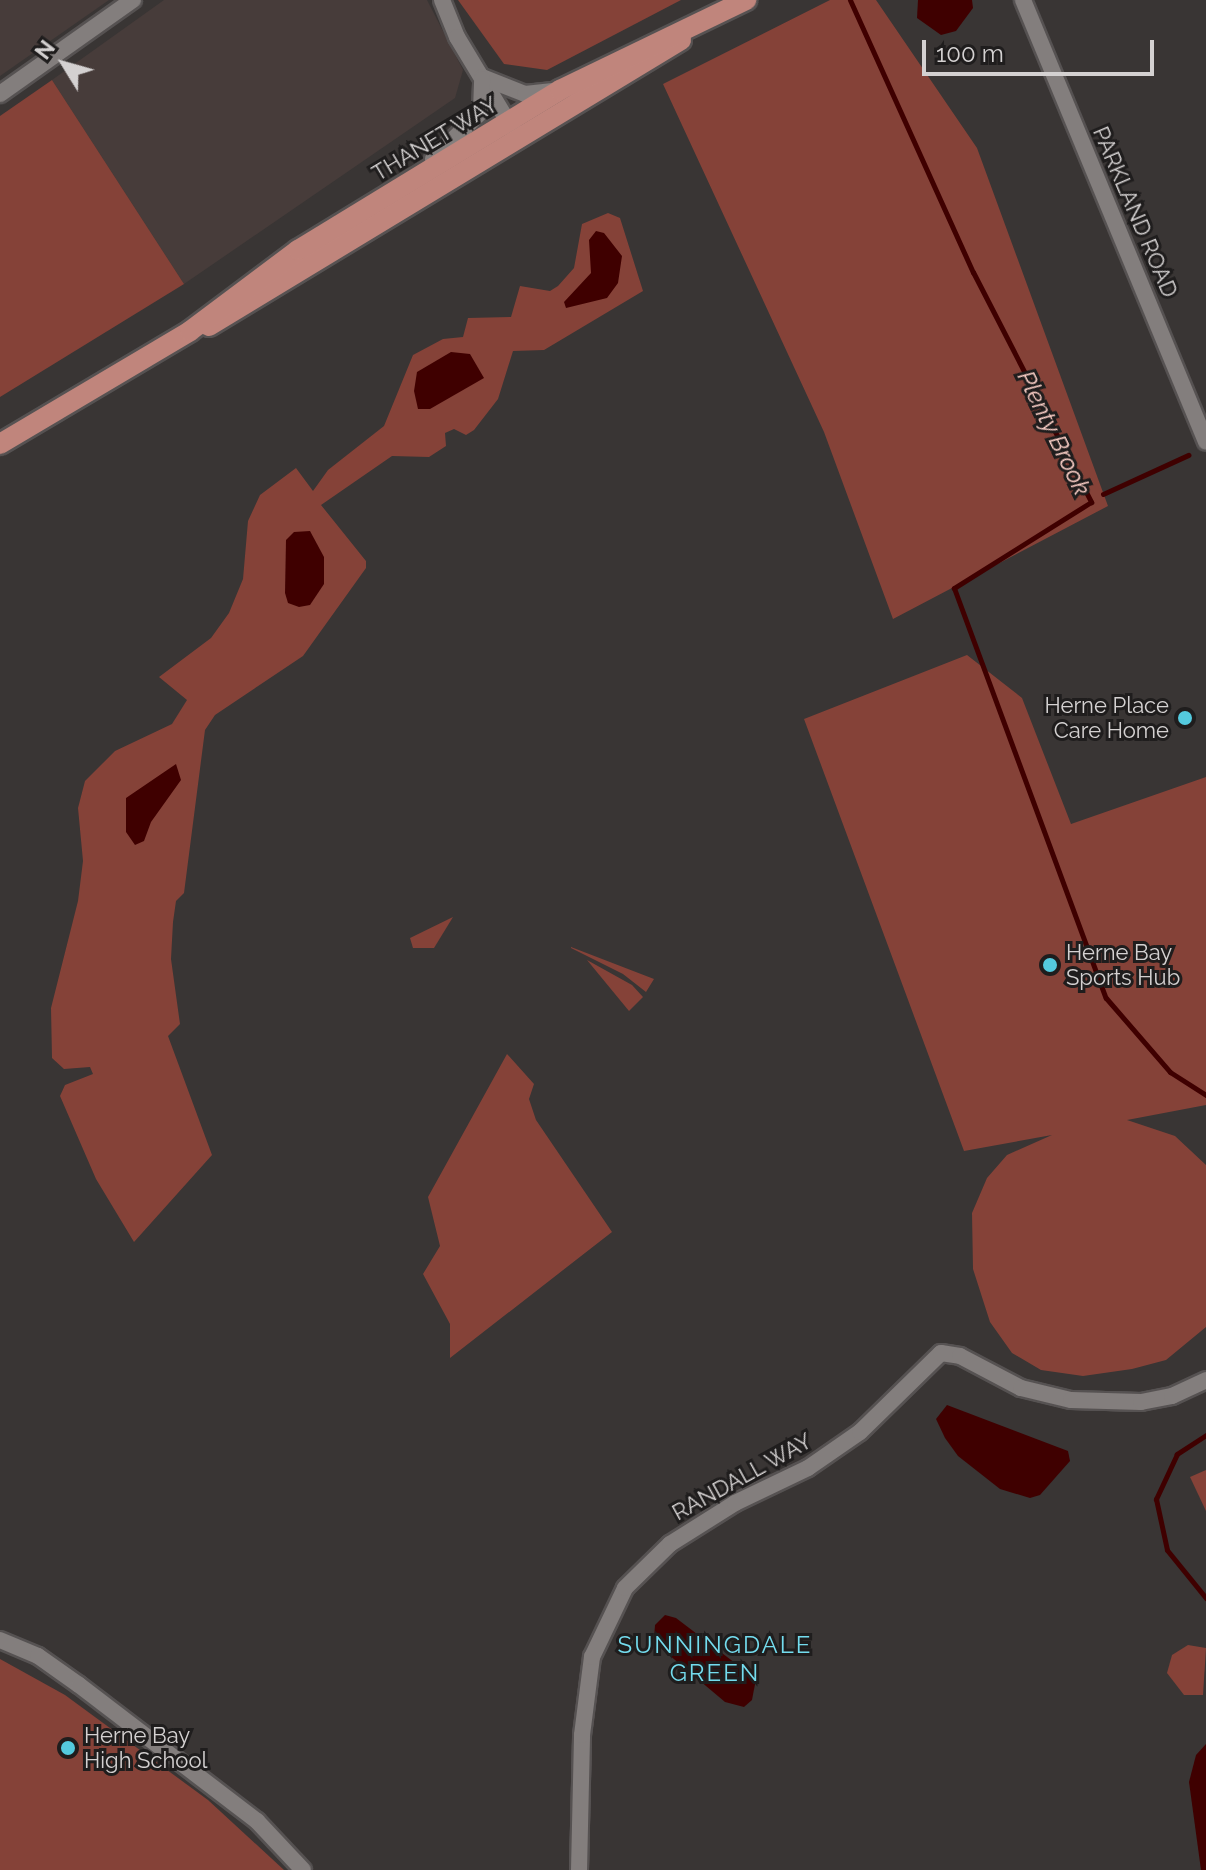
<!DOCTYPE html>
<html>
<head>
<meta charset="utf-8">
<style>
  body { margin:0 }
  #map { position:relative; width:1206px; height:1870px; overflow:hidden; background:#393534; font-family:Raleway,sans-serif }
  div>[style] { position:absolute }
  .built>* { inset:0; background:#473c3a }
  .green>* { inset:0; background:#854238 }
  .water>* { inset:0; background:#3f0000 }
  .stream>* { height:5px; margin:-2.5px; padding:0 2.5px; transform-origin:2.5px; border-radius:2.5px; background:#3f0000 }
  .roads { filter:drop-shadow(2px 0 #565252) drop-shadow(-2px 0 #565252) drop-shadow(0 2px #565252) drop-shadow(0 -2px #565252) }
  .minor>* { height:16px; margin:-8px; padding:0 8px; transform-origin:8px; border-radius:8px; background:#837e7d }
  .major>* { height:20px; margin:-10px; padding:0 10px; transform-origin:10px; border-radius:10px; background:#c0857c }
  .dots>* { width:22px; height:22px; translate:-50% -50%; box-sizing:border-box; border:4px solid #1f1d1d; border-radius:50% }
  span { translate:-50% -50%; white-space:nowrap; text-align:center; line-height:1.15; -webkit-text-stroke:6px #1f1d1d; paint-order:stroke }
  .street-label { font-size:22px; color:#d4d1d1 }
  .poi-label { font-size:22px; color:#d4d1d1 }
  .right { translate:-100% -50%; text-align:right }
  .left { translate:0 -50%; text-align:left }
  .water-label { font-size:24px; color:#facec6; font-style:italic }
  .neighbourhood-label { font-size:24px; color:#74dcee; letter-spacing:2px }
  .north { position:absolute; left:24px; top:24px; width:80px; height:80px; -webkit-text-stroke:6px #1f1d1d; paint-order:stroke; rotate:307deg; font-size:22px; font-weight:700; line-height:32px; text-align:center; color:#d4d1d1 }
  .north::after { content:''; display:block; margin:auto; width:28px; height:36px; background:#d4d1d1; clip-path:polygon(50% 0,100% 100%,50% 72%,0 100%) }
  .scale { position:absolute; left:922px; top:40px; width:232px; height:36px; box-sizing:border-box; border:4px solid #d4d1d1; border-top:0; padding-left:10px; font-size:24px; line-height:28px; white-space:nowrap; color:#d4d1d1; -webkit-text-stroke:6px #1f1d1d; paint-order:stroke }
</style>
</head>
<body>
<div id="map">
  <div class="built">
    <div style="clip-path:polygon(0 0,109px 0,0 76px)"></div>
    <div style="clip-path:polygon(164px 0,427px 0,463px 70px,455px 98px,184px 284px,52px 80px)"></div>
  </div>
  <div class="green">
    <div style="clip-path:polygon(458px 0,681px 0,547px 70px,504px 64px)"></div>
    <div style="clip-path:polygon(830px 0,876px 0,977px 148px,1108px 506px,893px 619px,824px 432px,663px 84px)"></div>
    <div style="clip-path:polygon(52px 80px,184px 284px,0 397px,0 116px)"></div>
    <div style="clip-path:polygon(608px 213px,620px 218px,643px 291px,544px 350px,513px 351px,498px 399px,474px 430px,466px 435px,454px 429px,445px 433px,446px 446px,429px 457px,392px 456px,321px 505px,366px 561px,366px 568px,303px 656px,215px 715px,205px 730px,184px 893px,176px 901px,173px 922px,171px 959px,180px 1024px,168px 1036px,212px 1155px,134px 1242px,96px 1179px,60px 1096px,65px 1085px,93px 1074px,90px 1067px,64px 1069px,52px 1058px,51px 1008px,78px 901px,83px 861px,78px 808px,85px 781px,115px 751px,172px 724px,187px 700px,159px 677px,211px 638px,229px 613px,243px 579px,248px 521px,260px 495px,296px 468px,313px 491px,328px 470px,384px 426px,413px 355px,443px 339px,463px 337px,468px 318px,511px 317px,520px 286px,550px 291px,558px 286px,574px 268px,582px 224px)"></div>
    <div style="clip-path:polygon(967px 655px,1022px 698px,1071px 824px,1206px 777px,1206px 1105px,1127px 1120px,1175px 1136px,1206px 1165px,1206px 1327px,1166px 1360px,1132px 1369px,1083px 1376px,1041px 1370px,1012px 1353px,990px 1322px,973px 1269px,972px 1213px,987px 1178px,1007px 1155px,1052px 1135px,964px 1151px,804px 719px)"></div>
    <div style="clip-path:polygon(453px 917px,434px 948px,413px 948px,410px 938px)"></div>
    <div style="clip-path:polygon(571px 948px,571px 947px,654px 979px,646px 992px,623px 974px)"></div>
    <div style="clip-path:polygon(587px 960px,632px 985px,643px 997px,629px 1011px)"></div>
    <div style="clip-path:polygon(507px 1054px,534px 1084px,529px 1099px,536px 1120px,612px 1232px,450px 1358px,450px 1324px,423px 1274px,440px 1246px,428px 1197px)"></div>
    <div style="clip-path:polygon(1206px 1470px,1206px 1511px,1190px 1477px)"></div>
    <div style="clip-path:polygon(1188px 1645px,1206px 1648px,1203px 1695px,1184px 1695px,1167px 1673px,1172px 1655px)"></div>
    <div style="clip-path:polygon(0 1659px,65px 1695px,208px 1800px,284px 1870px,0 1870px)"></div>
  </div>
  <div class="water">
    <div style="clip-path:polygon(918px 0,972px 0,973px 8px,956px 31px,941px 35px,917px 18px)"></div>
    <div style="clip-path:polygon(596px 231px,604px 233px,622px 256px,618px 283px,607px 298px,566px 308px,564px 302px,591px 273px,589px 240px)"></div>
    <div style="clip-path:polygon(451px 352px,470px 354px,484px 378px,430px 409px,418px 409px,414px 391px,417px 372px)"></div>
    <div style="clip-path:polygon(310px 531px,324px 557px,324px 584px,310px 605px,299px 607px,288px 603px,285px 593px,286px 540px,294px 532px)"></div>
    <div style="clip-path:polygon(176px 764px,181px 780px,151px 822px,144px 841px,135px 845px,126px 832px,126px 798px)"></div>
    <div style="clip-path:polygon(947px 1405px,1068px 1451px,1070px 1461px,1040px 1495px,1030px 1498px,1000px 1489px,958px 1456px,945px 1438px,936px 1419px)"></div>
    <div style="clip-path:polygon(665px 1615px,676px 1618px,756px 1679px,752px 1700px,744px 1707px,725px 1702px,662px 1649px,654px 1639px,655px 1625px)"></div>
    <div style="clip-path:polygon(1206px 1744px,1206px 1870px,1201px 1870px,1189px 1782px,1196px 1755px)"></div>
  </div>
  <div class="stream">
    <div style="left:850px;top:0;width:299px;rotate:65.7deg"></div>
    <div style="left:973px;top:272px;width:259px;rotate:62.8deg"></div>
    <div style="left:1091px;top:502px;width:162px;rotate:147.9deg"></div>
    <div style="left:954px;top:588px;width:437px;rotate:69.7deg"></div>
    <div style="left:1106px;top:998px;width:98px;rotate:49.1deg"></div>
    <div style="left:1170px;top:1072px;width:43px;rotate:32.6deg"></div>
    <div style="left:1103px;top:494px;width:94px;rotate:-24.6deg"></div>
    <div style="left:1206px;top:1435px;width:35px;rotate:147deg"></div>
    <div style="left:1177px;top:1454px;width:50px;rotate:115deg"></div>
    <div style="left:1156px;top:1499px;width:52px;rotate:77.8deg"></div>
    <div style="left:1167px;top:1550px;width:62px;rotate:50.9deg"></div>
  </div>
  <div class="roads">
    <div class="minor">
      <div style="left:442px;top:0;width:40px;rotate:68deg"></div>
      <div style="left:457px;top:37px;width:109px;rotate:58.9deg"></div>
      <div style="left:1023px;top:0;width:478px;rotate:67.5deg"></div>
      <div style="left:482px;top:77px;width:46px;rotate:21.6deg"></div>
      <div style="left:525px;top:94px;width:28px;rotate:-6deg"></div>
      <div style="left:0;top:94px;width:163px;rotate:-35.3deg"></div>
      <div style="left:433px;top:159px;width:67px;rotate:-44.4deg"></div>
      <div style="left:481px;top:112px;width:33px;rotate:-88deg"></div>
      <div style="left:0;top:1640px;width:41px;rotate:22.8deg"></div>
      <div style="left:38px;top:1656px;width:50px;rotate:35.3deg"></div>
      <div style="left:79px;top:1685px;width:224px;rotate:37.4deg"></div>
      <div style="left:257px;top:1821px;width:67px;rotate:46.8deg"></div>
      <div style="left:579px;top:1870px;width:135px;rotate:-88.7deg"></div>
      <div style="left:582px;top:1735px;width:79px;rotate:-82.7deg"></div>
      <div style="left:592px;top:1657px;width:76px;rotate:-64.4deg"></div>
      <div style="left:625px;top:1588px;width:63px;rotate:-44.4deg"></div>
      <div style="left:670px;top:1544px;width:77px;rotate:-32.2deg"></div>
      <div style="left:735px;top:1503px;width:81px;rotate:-25.6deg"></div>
      <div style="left:808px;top:1468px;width:63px;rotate:-34.7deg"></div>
      <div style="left:860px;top:1432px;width:113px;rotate:-44.3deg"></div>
      <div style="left:941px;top:1353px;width:19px;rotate:9deg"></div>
      <div style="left:960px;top:1356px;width:69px;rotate:27.7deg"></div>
      <div style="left:1021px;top:1388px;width:51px;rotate:13.5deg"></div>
      <div style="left:1071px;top:1400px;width:70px;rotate:1.6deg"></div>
      <div style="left:1141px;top:1402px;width:32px;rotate:-11deg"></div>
      <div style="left:1172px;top:1396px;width:38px;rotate:-25deg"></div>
    </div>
    <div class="major">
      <div style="left:209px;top:326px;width:552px;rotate:-31.21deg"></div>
      <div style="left:0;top:444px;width:221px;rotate:-30.7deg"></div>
      <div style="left:190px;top:331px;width:135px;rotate:-36.9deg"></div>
      <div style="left:298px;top:250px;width:307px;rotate:-31.4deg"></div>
      <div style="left:560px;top:90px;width:207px;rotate:-25.8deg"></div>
    </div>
  </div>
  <div class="dots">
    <div style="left:1185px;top:718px;background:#54cade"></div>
    <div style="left:1050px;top:965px;background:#54cade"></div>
    <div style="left:68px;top:1748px;background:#54cade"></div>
  </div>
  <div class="street-label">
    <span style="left:435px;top:139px;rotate:-31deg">THANET WAY</span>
    <span style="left:1135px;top:212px;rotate:67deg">PARKLAND ROAD</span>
    <span style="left:742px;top:1477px;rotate:-29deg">RANDALL WAY</span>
  </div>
  <div class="poi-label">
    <span class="right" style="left:1169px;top:718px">Herne Place<br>Care Home</span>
    <span class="left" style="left:1066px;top:965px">Herne Bay<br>Sports Hub</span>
    <span class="left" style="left:84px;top:1748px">Herne Bay<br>High School</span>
  </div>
  <div class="water-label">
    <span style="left:1054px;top:433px;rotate:64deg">Plenty Brook</span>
  </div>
  <div class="neighbourhood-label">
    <span style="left:715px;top:1659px">SUNNINGDALE<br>GREEN</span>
  </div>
  <div class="north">N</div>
  <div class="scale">100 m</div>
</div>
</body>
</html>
